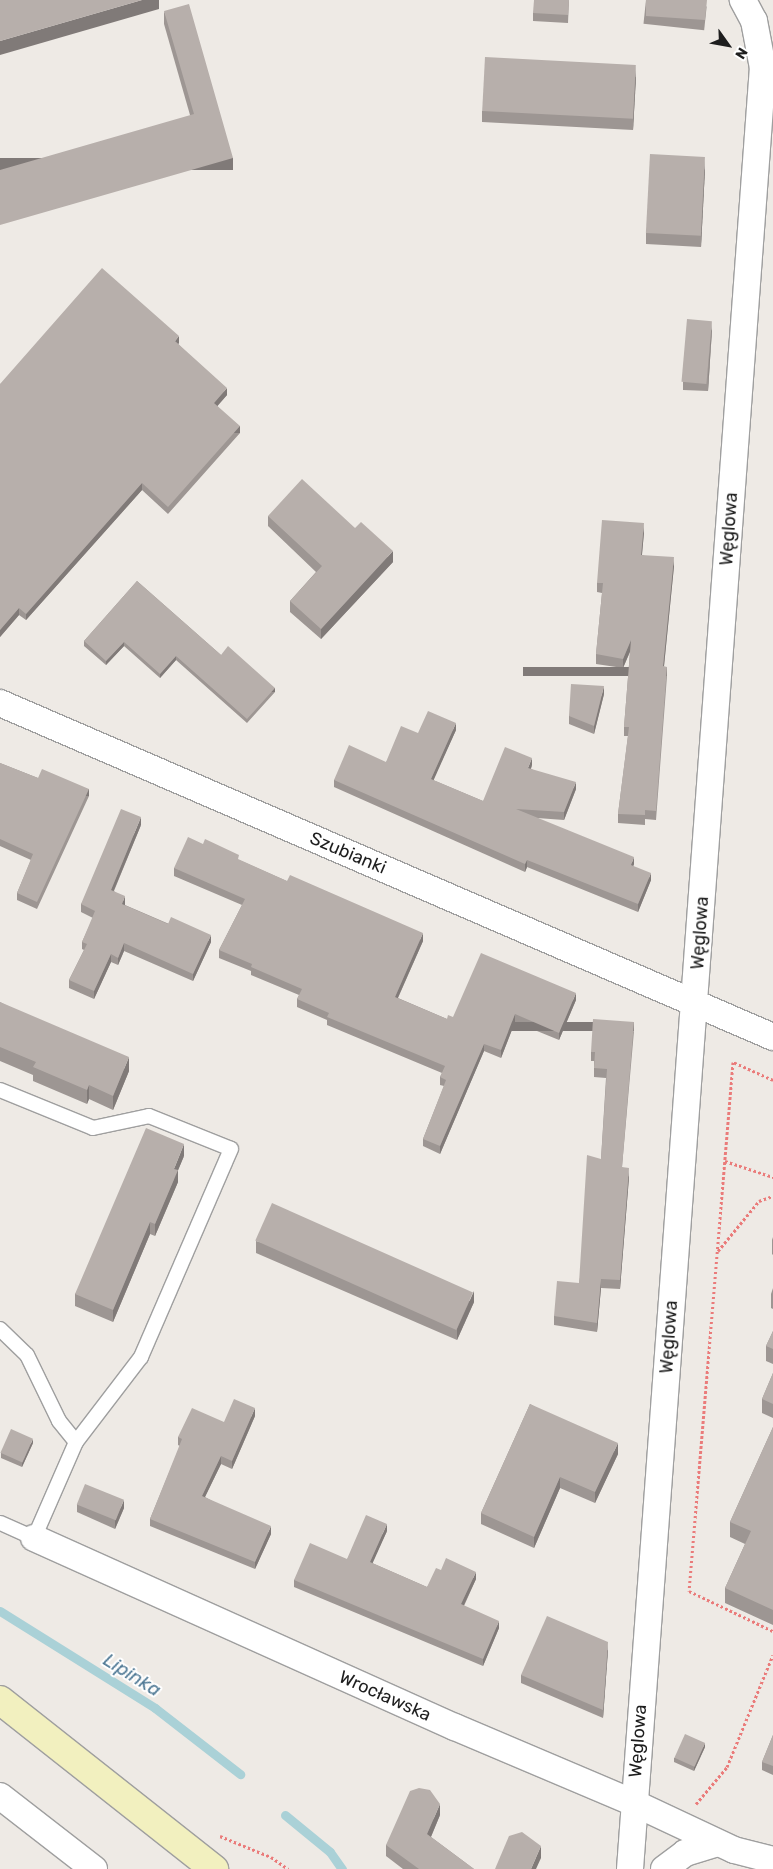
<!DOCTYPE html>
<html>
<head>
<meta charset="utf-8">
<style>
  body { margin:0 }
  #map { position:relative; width:773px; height:1869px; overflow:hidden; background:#eeeae5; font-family:Rubik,sans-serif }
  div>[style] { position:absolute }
  .stream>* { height:9px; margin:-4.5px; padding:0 4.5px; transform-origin:4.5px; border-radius:4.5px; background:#aad1d7 }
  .path>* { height:3px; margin-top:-1.5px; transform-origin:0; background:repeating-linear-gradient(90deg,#ea7b7a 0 2.5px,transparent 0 5px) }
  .roads { filter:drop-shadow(1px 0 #9f9f9f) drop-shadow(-1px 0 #9f9f9f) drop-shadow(0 1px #9f9f9f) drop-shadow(0 -1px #9f9f9f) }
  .lane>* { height:14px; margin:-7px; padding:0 7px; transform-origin:7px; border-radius:7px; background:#fff }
  .street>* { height:26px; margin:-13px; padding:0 13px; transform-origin:13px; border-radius:13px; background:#fff }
  .secondary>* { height:28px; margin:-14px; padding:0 14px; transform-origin:14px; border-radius:14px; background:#f2f0bf }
  .wall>* { inset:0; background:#9d9693; transform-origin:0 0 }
  .shaded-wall>* { inset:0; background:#807a78; transform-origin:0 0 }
  .building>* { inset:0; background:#b7afab; transform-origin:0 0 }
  span { translate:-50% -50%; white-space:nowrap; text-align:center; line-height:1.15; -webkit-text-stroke:4px #fff; paint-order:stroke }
  .street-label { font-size:18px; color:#1e1e1e }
  .water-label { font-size:19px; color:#4e7894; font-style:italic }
  .north { position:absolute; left:703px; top:20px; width:50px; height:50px; -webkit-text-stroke:4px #fff; paint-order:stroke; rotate:122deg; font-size:14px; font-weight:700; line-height:20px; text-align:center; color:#1e1e1e }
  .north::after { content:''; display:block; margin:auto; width:18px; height:22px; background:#1e1e1e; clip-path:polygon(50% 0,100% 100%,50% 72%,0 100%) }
</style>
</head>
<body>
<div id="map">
  <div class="stream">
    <div style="left:0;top:1611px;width:183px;rotate:32deg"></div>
    <div style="left:155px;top:1708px;width:108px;rotate:37.8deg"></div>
    <div style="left:285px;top:1815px;width:58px;rotate:39.4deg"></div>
    <div style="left:330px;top:1852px;width:21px;rotate:55deg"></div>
  </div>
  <div class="path">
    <div style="left:773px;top:1080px;width:44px;rotate:-155.8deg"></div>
    <div style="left:733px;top:1062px;width:531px;rotate:94.75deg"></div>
    <div style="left:689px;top:1591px;width:93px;rotate:25.5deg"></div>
    <div style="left:725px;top:1161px;width:51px;rotate:18.4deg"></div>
    <div style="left:718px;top:1251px;width:65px;rotate:-50.6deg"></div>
    <div style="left:759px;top:1201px;width:15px;rotate:-20deg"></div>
    <div style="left:696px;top:1804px;width:48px;rotate:-50deg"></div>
    <div style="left:727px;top:1767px;width:121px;rotate:-67.7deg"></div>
    <div style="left:220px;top:1836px;width:55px;rotate:22.4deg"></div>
    <div style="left:271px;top:1857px;width:21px;rotate:35deg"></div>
  </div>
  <div class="roads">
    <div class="lane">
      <div style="left:0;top:1090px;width:100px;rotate:22.2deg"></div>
      <div style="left:93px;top:1128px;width:57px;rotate:-12.1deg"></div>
      <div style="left:149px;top:1116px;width:88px;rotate:21.9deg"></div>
      <div style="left:231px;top:1149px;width:227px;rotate:113.4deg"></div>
      <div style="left:141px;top:1357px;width:107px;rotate:127.4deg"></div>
      <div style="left:76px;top:1442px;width:105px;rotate:113.6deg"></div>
      <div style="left:34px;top:1538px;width:37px;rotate:-156deg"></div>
      <div style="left:0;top:1329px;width:37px;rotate:44deg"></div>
      <div style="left:27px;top:1355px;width:73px;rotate:64.1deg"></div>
      <div style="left:59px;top:1421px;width:27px;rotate:51deg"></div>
    </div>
    <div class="street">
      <div style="left:0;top:703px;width:842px;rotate:23.37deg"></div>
      <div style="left:34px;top:1538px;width:461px;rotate:24.2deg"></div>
      <div style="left:455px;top:1727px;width:194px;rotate:23deg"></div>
      <div style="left:634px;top:1803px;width:110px;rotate:25.2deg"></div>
      <div style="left:734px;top:1850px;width:40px;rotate:14.4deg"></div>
      <div style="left:0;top:1796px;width:119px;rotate:37.8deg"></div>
      <div style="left:630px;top:1869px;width:1806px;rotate:-85.78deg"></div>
      <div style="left:763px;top:68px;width:48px;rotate:-100.8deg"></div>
      <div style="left:754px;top:21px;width:24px;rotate:-118deg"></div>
      <div style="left:664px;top:1869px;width:26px;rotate:-37deg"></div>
      <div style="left:685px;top:1853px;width:34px;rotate:-17deg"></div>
    </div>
    <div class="secondary">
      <div style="left:0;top:1700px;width:273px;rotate:38.3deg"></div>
    </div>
  </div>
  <div class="wall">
    <div style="clip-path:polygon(569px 0,568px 23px,533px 21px,533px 13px)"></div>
    <div style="left:646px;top:0;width:61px;height:24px;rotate:6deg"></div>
    <div style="clip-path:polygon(164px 11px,233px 170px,190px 115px,164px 24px)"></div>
    <div style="clip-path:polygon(636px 77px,633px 130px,482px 122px,482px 111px)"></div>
    <div style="clip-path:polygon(705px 169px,701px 247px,646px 244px,646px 233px)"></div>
    <div style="clip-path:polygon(712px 329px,708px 391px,683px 390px,683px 382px)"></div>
    <div style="clip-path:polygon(179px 343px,178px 344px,227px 395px,217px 406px,240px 433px,168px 514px,142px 490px,26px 620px,19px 615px,0 637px,0 384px)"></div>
    <div style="clip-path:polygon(268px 516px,355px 528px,393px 562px,321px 639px,290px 612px,290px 601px,316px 572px,268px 526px)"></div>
    <div style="clip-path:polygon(644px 532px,642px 555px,674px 566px,664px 666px,667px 676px,656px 820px,645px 819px,645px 825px,618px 823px,618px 814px,628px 736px,624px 736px,624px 727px,630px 652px,623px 668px,596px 664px,596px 654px,602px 593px,597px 592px,597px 583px)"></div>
    <div style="clip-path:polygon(137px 581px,221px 655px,275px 692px,247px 723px,176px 660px,160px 678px,124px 646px,106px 665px,84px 646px,84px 641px)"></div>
    <div style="clip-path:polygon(604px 694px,594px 734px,569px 724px,569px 716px)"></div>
    <div style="clip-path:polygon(456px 730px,433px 780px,483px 801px,532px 765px,531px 769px,576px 789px,564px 820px,537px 818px,634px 864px,633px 866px,651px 880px,638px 912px,527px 867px,525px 872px,334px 787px,334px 780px,386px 762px,418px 733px)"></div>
    <div style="clip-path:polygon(0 763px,38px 778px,89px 796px,37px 909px,17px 900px,17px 893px,31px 860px,0 846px)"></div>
    <div style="clip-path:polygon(141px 825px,114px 891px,125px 904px,125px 905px,211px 942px,193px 981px,124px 951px,118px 965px,111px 962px,94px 999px,69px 988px,69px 980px,84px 950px,82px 949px,82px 942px,93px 918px,81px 912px,81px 904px)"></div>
    <div style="clip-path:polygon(239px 860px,423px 941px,398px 998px,447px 1019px,453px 1017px,576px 1000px,559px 1040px,515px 1022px,501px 1058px,484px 1051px,440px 1154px,423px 1146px,423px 1139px,444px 1086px,440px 1085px,440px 1077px,442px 1073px,327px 1025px,327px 1020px,297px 1007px,297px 999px,299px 995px,251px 975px,251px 971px,219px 958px,219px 950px,242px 905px,174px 876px,174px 868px)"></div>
    <div style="clip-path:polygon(0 1002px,129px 1071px,113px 1110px,89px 1099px,87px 1104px,33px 1081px,33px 1075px,0 1061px)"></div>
    <div style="clip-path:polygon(634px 1031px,622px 1167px,629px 1177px,620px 1289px,601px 1288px,597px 1332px,554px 1325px,554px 1316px,579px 1283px,601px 1159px,606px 1078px,594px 1077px,594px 1061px,591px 1061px,591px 1052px)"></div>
    <div style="clip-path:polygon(184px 1156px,178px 1170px,178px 1182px,155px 1236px,150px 1234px,113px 1322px,75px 1306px,75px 1294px)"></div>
    <div style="clip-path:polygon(773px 1237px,773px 1255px,772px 1254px,772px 1240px)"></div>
    <div style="clip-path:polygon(256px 1241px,474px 1302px,457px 1340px,256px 1253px)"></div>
    <div style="clip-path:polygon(773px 1288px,773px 1309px,771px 1308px,771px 1294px)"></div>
    <div style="clip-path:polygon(773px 1331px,773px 1364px,766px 1361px,766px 1346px)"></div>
    <div style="clip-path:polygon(773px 1373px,773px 1418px,762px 1413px,762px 1399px)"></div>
    <div style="clip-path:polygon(530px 1404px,618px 1454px,595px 1503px,560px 1488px,534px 1548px,481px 1524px,481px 1513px)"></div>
    <div style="clip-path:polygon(255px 1416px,232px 1469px,221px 1464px,205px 1497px,271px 1534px,255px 1569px,150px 1526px,150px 1519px,180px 1446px,178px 1445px,178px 1437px,224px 1422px)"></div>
    <div style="clip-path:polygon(773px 1427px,773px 1625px,725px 1603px,725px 1588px,745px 1544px,730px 1537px,730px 1522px)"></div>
    <div style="clip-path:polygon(33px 1443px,22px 1467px,1px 1458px,1px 1453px)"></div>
    <div style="clip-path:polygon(77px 1504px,124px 1508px,115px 1529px,77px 1512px)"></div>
    <div style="clip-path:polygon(387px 1531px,372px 1563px,427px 1587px,441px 1570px,476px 1579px,464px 1606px,499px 1628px,483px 1666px,294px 1587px,294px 1580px,347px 1559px)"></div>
    <div style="clip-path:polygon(608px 1650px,603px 1718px,521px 1683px,521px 1675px)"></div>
    <div style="clip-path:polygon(773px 1735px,773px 1775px,762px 1770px,762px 1762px)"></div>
    <div style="clip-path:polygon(705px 1747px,694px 1771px,674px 1762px,674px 1758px)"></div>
    <div style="clip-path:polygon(440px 1815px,431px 1837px,474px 1869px,403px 1869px,386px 1856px,386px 1845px)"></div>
  </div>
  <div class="shaded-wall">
    <div style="clip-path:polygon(142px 0,159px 0,159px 9px,0 55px,0 41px)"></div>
    <div style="clip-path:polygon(636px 65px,636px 77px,633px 130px,633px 119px)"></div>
    <div style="clip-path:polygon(705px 157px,705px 169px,701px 247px,701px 236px)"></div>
    <div style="left:233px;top:158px;width:12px;height:242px;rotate:90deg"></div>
    <div style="clip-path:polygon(712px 321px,712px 329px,708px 391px,708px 383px)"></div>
    <div style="clip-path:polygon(179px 336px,179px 343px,175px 348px,175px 341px)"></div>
    <div style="clip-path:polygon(227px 388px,227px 395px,214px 410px,214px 403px)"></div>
    <div style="left:240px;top:426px;width:7px;height:108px;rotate:90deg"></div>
    <div style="clip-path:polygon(142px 483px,142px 490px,26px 620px,26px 614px)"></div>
    <div style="clip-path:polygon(644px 523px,644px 532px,641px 564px,641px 555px)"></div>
    <div style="clip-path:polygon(393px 551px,393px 562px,321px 639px,321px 629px)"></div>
    <div style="clip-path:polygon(674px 557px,674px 566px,663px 676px,663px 666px)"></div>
    <div style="clip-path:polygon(19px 608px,19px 615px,0 637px,0 630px)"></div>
    <div style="clip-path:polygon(631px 640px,631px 649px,623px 668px,623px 659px)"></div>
    <div style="clip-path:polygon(124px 642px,124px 646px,106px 665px,106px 661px)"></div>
    <div style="clip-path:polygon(176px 656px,176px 660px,160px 678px,160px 674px)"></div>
    <div style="left:667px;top:667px;width:9px;height:144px;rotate:90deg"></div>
    <div style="clip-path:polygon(604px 686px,604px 694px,594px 734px,594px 726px)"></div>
    <div style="left:275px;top:688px;width:4px;height:42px;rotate:90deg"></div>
    <div style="clip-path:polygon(456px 723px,456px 730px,431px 786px,431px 779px)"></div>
    <div style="clip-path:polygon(532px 758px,532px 765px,528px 776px,528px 768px)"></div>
    <div style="clip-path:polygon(576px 782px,576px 789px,564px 820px,564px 812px)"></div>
    <div style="left:89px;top:789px;width:7px;height:124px;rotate:90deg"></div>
    <div style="clip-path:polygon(141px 817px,141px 825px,111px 897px,111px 890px)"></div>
    <div style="clip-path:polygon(634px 857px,634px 864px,631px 872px,631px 865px)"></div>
    <div style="clip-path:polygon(527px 860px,527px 867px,525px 872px,525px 864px)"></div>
    <div style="clip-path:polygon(651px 873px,651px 880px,638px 912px,638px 904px)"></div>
    <div style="clip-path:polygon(125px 896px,125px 904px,122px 912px,122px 904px)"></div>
    <div style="clip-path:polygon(423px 933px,423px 941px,395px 1004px,395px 997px)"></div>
    <div style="clip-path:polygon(211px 935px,211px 942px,193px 981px,193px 974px)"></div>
    <div style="clip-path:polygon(124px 943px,124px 951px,118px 965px,118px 958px)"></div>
    <div style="clip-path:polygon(111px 954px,111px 962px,94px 999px,94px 991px)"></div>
    <div style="clip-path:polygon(576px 993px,576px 1000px,559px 1040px,559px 1033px)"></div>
    <div style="clip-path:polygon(515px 1014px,515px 1022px,501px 1058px,501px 1050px)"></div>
    <div style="left:634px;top:1022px;width:9px;height:145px;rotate:90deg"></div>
    <div style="clip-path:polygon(484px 1044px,484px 1051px,440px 1154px,440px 1146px)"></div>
    <div style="clip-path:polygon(129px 1057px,129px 1071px,113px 1110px,113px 1096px)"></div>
    <div style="clip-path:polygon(89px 1085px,89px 1099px,87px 1104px,87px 1090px)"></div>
    <div style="clip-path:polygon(184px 1144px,184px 1156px,174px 1180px,174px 1169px)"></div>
    <div style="clip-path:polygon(629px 1168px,629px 1177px,620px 1289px,620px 1280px)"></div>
    <div style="clip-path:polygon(178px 1170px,178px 1182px,155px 1236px,155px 1224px)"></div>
    <div style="clip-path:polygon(150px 1222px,150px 1234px,113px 1322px,113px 1310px)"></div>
    <div style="clip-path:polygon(601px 1279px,601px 1288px,597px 1332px,597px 1323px)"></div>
    <div style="clip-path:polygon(474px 1291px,474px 1302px,457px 1340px,457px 1329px)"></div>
    <div style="clip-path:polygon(255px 1408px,255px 1416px,232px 1469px,232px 1461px)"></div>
    <div style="clip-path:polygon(33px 1439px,33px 1443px,22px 1467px,22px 1463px)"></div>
    <div style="clip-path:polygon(618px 1443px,618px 1454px,595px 1503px,595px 1492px)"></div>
    <div style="clip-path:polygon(221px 1456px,221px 1464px,202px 1503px,202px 1496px)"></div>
    <div style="clip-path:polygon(560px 1477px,560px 1488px,534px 1548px,534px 1537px)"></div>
    <div style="clip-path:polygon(124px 1500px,124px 1508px,115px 1529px,115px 1521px)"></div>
    <div style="clip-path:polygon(387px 1524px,387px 1531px,370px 1569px,370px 1562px)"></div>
    <div style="clip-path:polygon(271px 1526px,271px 1534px,255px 1569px,255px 1562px)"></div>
    <div style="clip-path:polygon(476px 1572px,476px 1579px,461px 1611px,461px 1604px)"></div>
    <div style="clip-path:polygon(499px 1621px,499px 1628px,483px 1666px,483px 1659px)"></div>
    <div style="clip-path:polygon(608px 1642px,608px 1650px,603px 1718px,603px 1710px)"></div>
    <div style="clip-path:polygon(705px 1743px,705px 1747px,694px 1771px,694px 1767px)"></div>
    <div style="clip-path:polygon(440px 1804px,440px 1815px,427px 1846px,427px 1834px)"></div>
    <div style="clip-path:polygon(541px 1846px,541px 1858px,536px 1869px,531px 1869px)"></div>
  </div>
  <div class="building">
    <div style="clip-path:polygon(0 0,142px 0,0 41px)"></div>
    <div style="clip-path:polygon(534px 0,569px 0,568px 15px,533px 13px)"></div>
    <div style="clip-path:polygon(646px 0,707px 0,705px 20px,646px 16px)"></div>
    <div style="clip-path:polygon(189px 4px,233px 158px,0 225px,0 170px,194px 114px,164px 11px)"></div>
    <div style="left:485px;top:57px;width:151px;height:54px;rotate:3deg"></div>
    <div style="left:650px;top:154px;width:55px;height:79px;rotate:3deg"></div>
    <div style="clip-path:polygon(102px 268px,179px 336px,175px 341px,227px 388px,214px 403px,240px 426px,168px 507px,142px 483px,26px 614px,19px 608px,0 630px,0 384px)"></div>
    <div style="left:687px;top:319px;width:25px;height:63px;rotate:5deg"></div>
    <div style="clip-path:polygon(302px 479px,355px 528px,361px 522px,393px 551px,321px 629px,290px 601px,322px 566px,268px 516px)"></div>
    <div style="clip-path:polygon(602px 520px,644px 523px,641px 555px,674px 557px,663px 666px,667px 667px,656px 811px,645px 810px,645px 815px,618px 814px,629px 727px,624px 727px,631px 640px,623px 659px,596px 654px,603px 583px,597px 583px)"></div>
    <div style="clip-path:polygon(137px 581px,221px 655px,228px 646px,275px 688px,247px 719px,176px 656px,160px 674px,124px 642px,106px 661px,84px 641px)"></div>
    <div style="clip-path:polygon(571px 684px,604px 686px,594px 726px,569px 716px)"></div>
    <div style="clip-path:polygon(428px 711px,456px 723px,431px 779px,483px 801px,505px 747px,532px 758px,528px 768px,576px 782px,564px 812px,516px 809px,634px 857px,631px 865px,651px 873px,638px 904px,527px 860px,525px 864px,334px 780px,349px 745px,386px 762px,401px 726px,418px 733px)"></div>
    <div style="clip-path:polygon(0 763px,38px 778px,42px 769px,89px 789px,37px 902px,17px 893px,33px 854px,0 839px)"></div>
    <div style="clip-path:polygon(121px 809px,141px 817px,111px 890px,125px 896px,122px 904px,168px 924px,171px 917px,211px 935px,193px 974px,124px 943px,118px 958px,111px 954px,94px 991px,69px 980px,87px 944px,82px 942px,95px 911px,81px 904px)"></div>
    <div style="clip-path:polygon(188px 837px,203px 844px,205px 839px,239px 855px,238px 859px,287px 881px,290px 875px,423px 933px,395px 997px,447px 1019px,448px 1015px,453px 1017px,481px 953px,576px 993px,559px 1033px,515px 1014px,501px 1050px,484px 1044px,440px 1146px,423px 1139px,446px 1080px,440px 1077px,445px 1066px,327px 1017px,329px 1013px,297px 999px,302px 989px,251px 967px,252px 964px,219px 950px,245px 899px,174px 868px)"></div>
    <div style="clip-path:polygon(0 1002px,129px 1057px,113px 1096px,89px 1085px,87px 1090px,33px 1067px,36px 1062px,0 1047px)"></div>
    <div style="clip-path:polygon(593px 1019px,634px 1022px,622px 1167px,629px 1168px,620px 1280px,601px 1279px,597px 1323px,554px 1316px,557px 1281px,579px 1283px,587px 1155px,601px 1159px,607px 1069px,594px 1068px,595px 1052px,591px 1052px)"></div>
    <div style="clip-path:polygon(146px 1128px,184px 1144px,174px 1169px,178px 1170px,155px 1224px,150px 1222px,113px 1310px,75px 1294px)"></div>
    <div style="left:272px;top:1203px;width:220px;height:41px;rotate:24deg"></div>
    <div style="clip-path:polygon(773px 1331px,773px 1349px,766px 1346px)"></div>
    <div style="clip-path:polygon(773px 1373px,773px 1404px,762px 1399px)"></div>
    <div style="clip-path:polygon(234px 1399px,255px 1408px,232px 1461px,221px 1456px,202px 1496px,271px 1526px,255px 1562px,150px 1519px,182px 1439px,178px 1437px,192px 1408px,224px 1422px)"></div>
    <div style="clip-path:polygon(530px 1404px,618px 1443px,595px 1492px,560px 1477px,534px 1537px,481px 1513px)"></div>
    <div style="clip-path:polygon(773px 1427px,773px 1610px,725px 1588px,751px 1531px,730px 1522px)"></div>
    <div style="left:11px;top:1429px;width:24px;height:26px;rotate:24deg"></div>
    <div style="left:85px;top:1484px;width:42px;height:22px;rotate:22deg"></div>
    <div style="clip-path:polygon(366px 1515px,387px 1524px,370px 1562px,427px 1587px,436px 1568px,441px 1570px,446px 1558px,476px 1572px,461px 1604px,499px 1621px,483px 1659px,294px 1580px,310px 1543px,347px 1559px)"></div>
    <div style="clip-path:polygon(547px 1616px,608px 1642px,603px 1710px,521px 1675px)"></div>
    <div style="left:685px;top:1734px;width:22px;height:26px;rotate:24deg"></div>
    <div style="clip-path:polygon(773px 1735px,773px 1766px,762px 1762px)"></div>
    <div style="clip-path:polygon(419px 1788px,430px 1790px,440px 1804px,427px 1834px,474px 1869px,419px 1869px,386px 1845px,410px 1791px)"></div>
    <div style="clip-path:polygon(522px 1832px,541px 1846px,531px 1869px,495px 1869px,509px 1836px)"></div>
  </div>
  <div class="street-label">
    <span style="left:729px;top:529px;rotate:-86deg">Węglowa</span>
    <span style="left:348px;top:853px;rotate:23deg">Szubianki</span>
    <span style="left:700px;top:933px;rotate:-86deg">Węglowa</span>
    <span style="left:669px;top:1337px;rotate:-86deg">Węglowa</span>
    <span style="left:385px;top:1696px;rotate:24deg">Wrocławska</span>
    <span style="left:638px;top:1741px;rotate:-86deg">Węglowa</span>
  </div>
  <div class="water-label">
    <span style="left:132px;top:1675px;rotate:32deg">Lipinka</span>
  </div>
  <div class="north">N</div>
</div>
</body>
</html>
